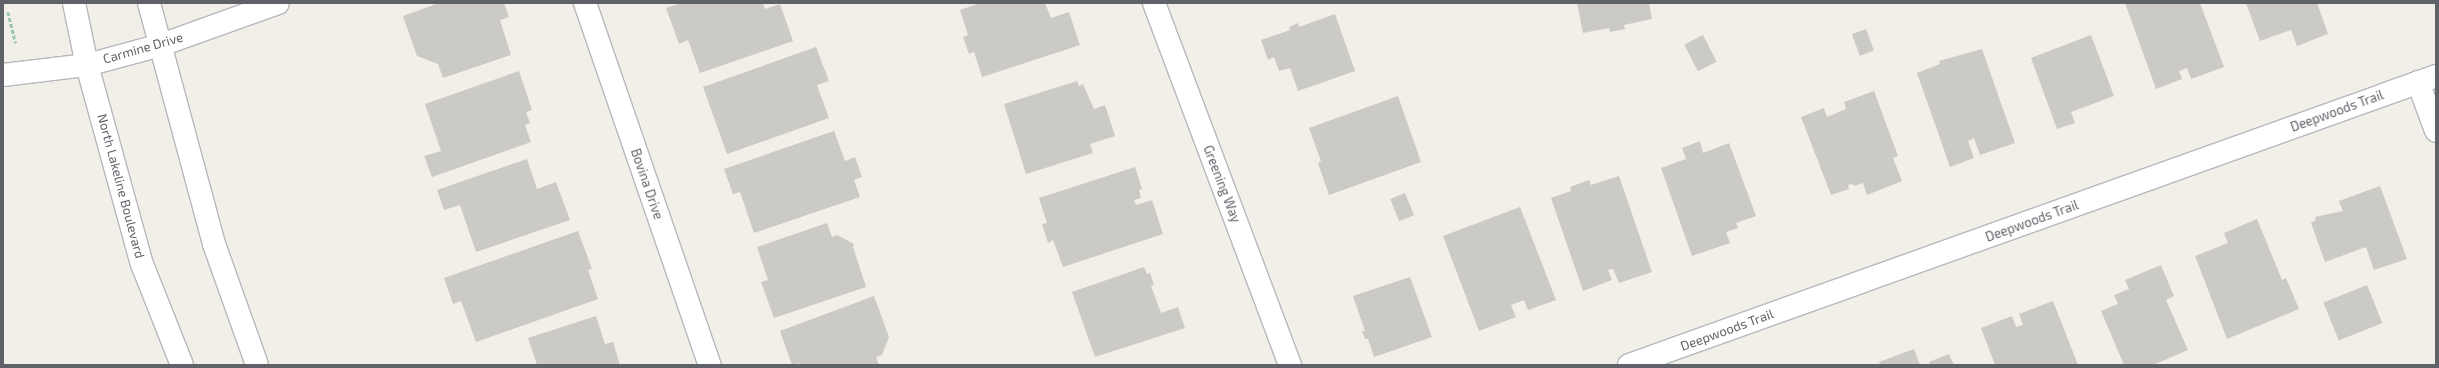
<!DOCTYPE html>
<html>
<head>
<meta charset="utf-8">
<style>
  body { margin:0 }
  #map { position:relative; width:2439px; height:368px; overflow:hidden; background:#f1efe8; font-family:"Exo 2",sans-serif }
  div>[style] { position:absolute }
  .building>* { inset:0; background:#cccac5; transform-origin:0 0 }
  .path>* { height:2.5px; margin-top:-1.25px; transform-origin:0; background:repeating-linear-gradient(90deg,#9cc7a9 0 4px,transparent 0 6px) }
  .roads { filter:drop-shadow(1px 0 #b5b8bc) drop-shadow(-1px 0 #b5b8bc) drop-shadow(0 1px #b5b8bc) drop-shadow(0 -1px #b5b8bc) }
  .minor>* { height:22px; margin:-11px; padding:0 11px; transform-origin:11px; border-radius:11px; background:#fff }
  .secondary>* { height:22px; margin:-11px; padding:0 11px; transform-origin:11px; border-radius:11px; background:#fff }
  span { translate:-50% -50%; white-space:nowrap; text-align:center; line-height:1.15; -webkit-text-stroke:3px #fff; paint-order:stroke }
  .street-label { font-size:13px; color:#5f6368 }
  .frame { position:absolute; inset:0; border:4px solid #5f6368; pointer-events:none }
</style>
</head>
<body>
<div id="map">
  <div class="building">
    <div style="clip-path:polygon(439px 3px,504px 3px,509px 17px,500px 20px,511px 55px,443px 78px,438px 64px,417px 56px,403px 16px)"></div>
    <div style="clip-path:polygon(681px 3px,763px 3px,765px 9px,780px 4px,793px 41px,700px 73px,688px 40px,679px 44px,666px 8px)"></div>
    <div style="clip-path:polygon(980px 3px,1045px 3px,1051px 18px,1069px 12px,1080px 45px,982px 77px,974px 52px,969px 54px,963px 37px,968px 35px,960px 10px)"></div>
    <div style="clip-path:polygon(1577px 3px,1649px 3px,1652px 19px,1624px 25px,1625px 29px,1610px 32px,1609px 28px,1583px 33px)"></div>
    <div style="clip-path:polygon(2125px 3px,2200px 3px,2224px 67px,2191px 79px,2187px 68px,2179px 71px,2182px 79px,2156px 89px)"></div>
    <div style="clip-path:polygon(2246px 3px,2317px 3px,2328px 34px,2297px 46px,2291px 30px,2260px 41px)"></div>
    <div style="clip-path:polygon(1335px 14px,1355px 71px,1298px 91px,1290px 68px,1279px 71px,1274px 57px,1268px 60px,1261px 40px,1290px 30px,1289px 27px,1298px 23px,1299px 27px)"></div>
    <div style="left:1866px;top:29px;width:23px;height:15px;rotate:70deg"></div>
    <div style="left:1703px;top:35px;width:30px;height:21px;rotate:63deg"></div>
    <div style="clip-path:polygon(2091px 35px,2114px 96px,2071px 112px,2075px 123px,2057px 129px,2031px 58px)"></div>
    <div style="clip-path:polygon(816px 47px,829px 81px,817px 85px,829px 118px,727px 154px,703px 87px)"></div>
    <div style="clip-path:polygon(1982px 49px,2015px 143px,1980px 155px,1974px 138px,1968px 141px,1974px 158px,1950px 167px,1917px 73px,1940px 64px,1939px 61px)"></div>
    <div style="clip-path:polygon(519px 71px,532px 110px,526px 112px,530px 123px,525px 125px,531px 142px,432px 177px,424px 156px,441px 151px,425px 104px)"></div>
    <div style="clip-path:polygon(1077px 81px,1079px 86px,1083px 84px,1094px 109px,1105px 105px,1115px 136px,1090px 144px,1093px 153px,1026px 174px,1004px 104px)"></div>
    <div style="clip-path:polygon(1874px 91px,1898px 156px,1893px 158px,1902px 181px,1867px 195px,1863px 183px,1854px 186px,1853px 184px,1848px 185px,1849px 189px,1831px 195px,1801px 117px,1824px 108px,1827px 117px,1846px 109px,1844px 102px)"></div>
    <div style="clip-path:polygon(1398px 96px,1421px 162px,1329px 195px,1318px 163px,1321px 161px,1309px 128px)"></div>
    <div style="clip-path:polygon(834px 131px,845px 161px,855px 157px,862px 177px,854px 180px,860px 197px,754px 233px,740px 192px,733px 194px,724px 169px)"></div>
    <div style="clip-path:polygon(1700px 141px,1703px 153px,1729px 143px,1756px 216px,1736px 223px,1738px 228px,1726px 232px,1730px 243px,1692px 256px,1661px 168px,1686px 159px,1682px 148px)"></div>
    <div style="clip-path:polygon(527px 159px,537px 189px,556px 182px,570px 220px,476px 252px,460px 205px,444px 210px,437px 190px)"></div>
    <div style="clip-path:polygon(1135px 167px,1142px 189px,1139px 190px,1141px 198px,1134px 200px,1136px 205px,1152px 200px,1163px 234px,1063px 267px,1053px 240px,1048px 243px,1042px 224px,1047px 223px,1039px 198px)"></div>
    <div style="clip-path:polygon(1619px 176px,1652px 272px,1619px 283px,1613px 269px,1608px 270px,1612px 280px,1583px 291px,1551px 198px,1571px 191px,1570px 187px,1589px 180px,1591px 185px)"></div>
    <div style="clip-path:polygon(2380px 186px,2407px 259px,2374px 270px,2366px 247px,2325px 262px,2311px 223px,2316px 220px,2315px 217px,2343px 211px,2339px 201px)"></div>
    <div style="left:1405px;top:193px;width:24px;height:16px;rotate:68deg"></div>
    <div style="clip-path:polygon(1520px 207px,1556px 300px,1528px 310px,1524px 300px,1511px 305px,1516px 317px,1479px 331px,1443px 236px)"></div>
    <div style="clip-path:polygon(2257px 219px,2282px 280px,2286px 278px,2299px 309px,2227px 339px,2195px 256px,2228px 243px,2224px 233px)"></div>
    <div style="clip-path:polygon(827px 223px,832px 237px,837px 235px,854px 244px,853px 247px,866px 287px,774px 318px,761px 282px,768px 280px,757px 247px)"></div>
    <div style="clip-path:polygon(578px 231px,592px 269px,588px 270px,598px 299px,476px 342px,461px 301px,453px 304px,444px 278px)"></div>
    <div style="clip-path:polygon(2161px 265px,2174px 296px,2166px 300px,2188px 350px,2153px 365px,2124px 365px,2101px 311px,2118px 304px,2114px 295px,2129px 289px,2125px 280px)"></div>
    <div style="clip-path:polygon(1144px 267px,1147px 274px,1150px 273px,1154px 285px,1151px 286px,1161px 313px,1178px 307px,1185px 328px,1095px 357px,1072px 292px)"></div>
    <div style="clip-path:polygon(1410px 277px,1432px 337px,1374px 357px,1368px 339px,1365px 339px,1362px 331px,1365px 331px,1353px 296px)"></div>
    <div style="left:2367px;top:285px;width:41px;height:47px;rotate:68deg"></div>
    <div style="clip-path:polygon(874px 296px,889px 337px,882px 355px,876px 357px,879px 365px,800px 365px,799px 363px,792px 365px,780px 331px)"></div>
    <div style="clip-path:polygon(2053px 301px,2078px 365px,1995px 365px,1981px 328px,2012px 316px,2016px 327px,2023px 325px,2019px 314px)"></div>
    <div style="clip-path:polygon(596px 316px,605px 344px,613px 342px,620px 365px,537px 365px,528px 338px)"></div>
    <div style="clip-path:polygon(1914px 349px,1920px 365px,1880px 365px,1879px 362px)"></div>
    <div style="clip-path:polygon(1949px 354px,1954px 365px,1930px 365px,1929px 362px)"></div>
  </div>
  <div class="path">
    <div style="left:8px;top:12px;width:32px;rotate:76deg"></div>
  </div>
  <div class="roads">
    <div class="minor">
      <div style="left:585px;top:3px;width:383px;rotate:71deg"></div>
      <div style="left:1154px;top:3px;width:387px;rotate:69.4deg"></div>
      <div style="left:3px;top:75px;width:85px;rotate:-6.8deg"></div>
      <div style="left:87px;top:65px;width:77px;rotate:-15.1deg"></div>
      <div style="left:161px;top:45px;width:124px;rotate:-19.7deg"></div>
      <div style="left:2418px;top:82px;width:52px;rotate:69.8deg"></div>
      <div style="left:1629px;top:365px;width:857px;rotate:-19.7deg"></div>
    </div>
    <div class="secondary">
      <div style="left:74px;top:3px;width:63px;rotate:78.2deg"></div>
      <div style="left:87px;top:65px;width:206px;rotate:74.6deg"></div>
      <div style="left:142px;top:264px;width:109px;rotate:68.4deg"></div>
      <div style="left:149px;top:3px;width:250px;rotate:74.9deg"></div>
      <div style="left:214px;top:244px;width:128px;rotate:70.4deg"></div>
    </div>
  </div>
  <div class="street-label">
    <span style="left:143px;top:48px;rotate:-16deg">Carmine Drive</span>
    <span style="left:2337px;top:111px;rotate:-20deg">Deepwoods Trail</span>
    <span style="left:647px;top:184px;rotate:71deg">Bovina Drive</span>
    <span style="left:1222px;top:184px;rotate:69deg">Greening Way</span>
    <span style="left:121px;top:186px;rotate:75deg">North Lakeline Boulevard</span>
    <span style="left:2032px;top:221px;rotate:-20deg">Deepwoods Trail</span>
    <span style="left:1727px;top:330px;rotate:-20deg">Deepwoods Trail</span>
  </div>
  <div class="frame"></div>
</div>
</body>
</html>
